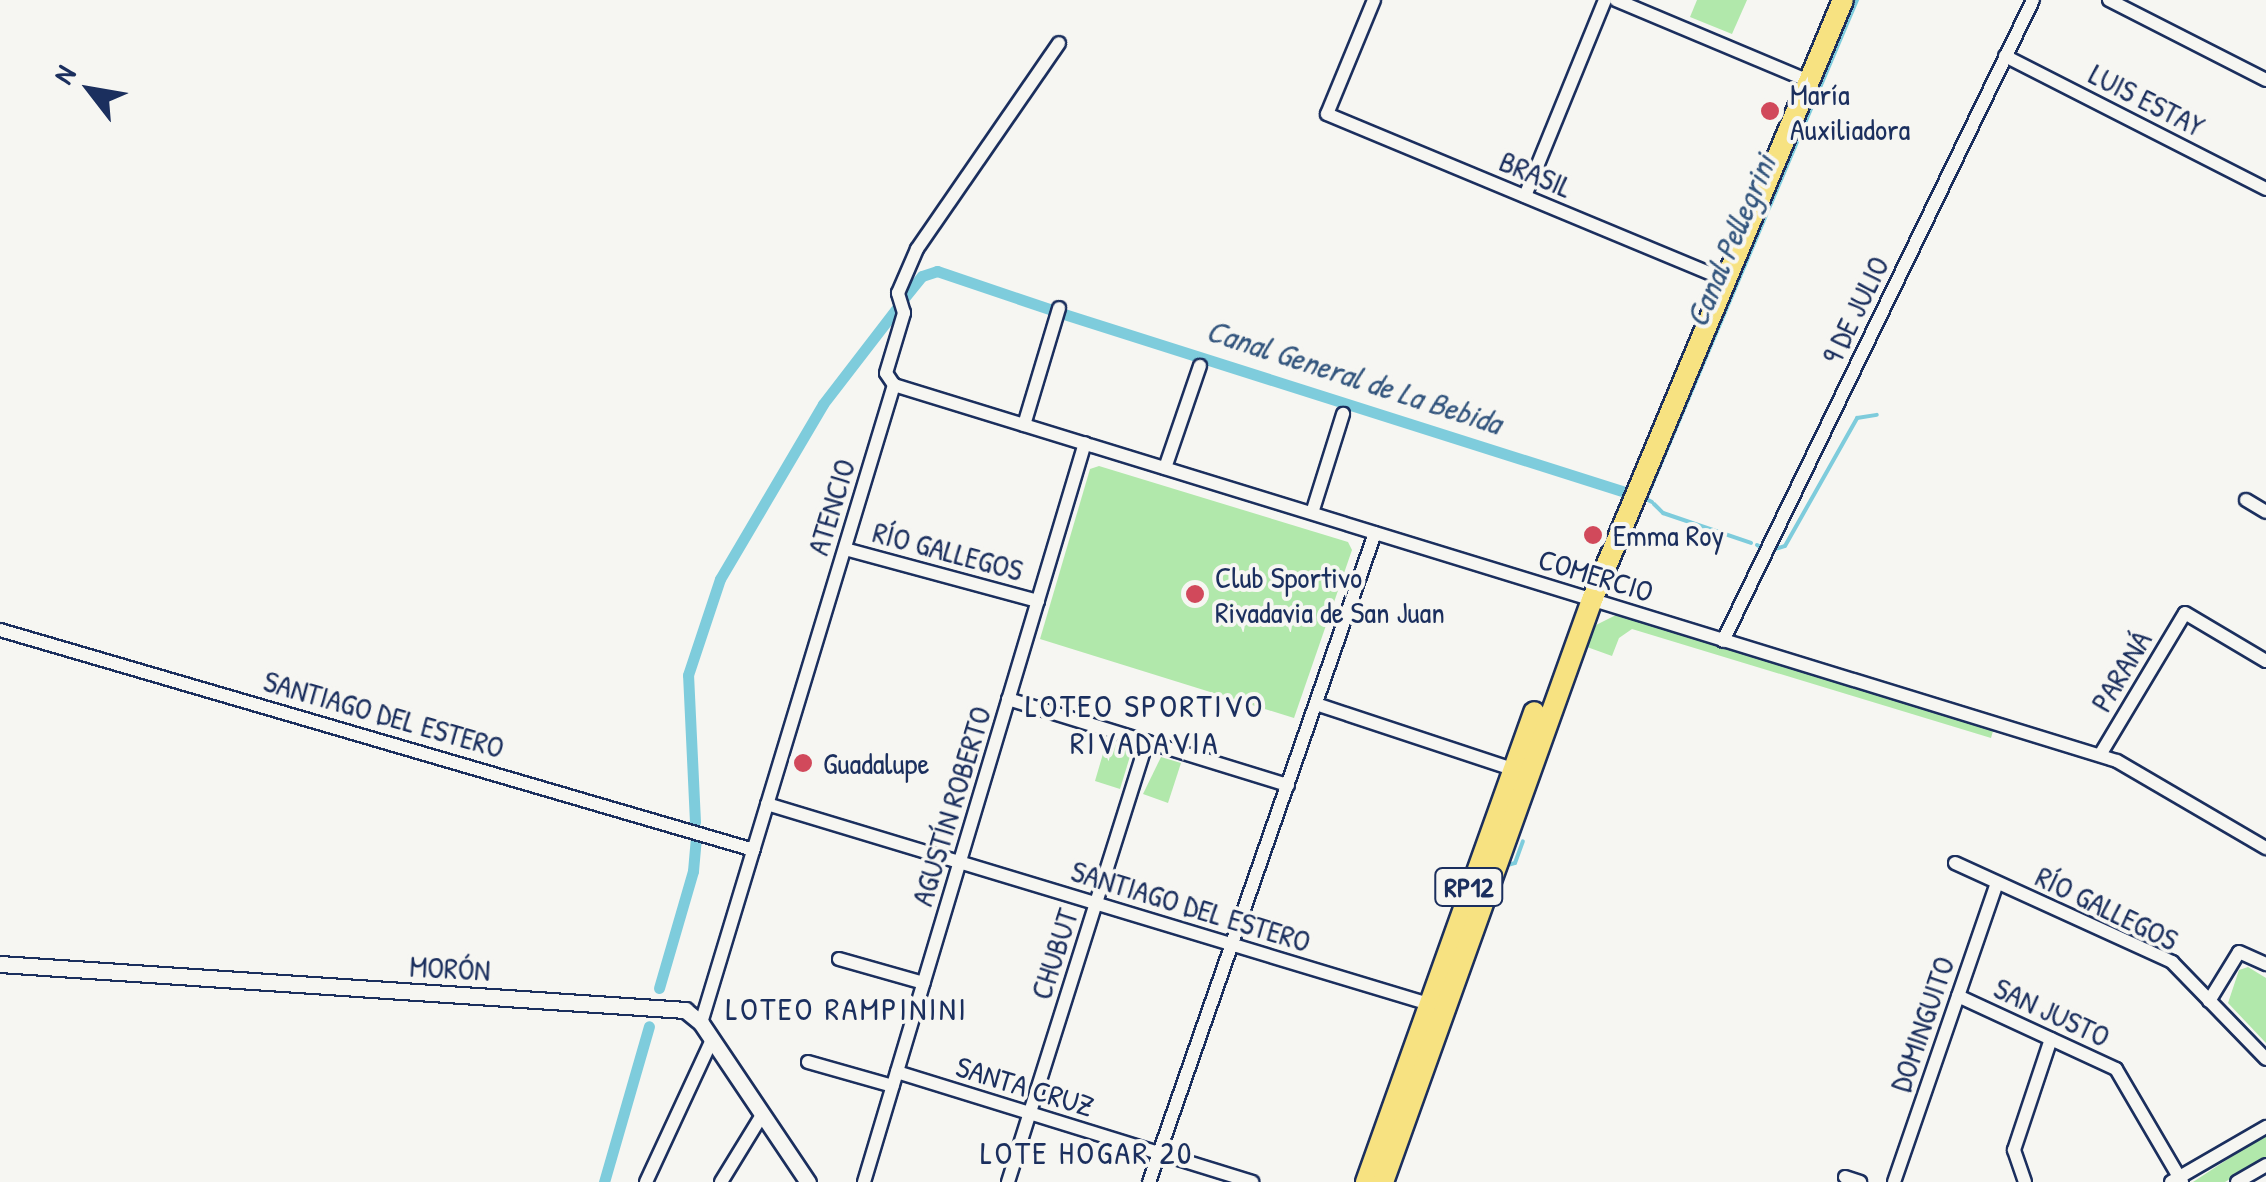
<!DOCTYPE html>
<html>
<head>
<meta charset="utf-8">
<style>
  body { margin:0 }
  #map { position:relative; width:2266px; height:1182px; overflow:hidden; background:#f6f6f2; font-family:"Patrick Hand",sans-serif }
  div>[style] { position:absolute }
  .green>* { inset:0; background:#b1e8ab }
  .stream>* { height:4px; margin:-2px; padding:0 2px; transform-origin:2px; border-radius:2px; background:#7eccdc }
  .canal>* { height:11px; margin:-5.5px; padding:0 5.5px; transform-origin:5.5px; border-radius:5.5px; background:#7eccdc }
  .roads { filter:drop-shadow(2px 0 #1b2f5e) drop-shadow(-2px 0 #1b2f5e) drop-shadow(0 2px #1b2f5e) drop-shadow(0 -2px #1b2f5e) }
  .minor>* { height:12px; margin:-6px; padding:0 6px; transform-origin:6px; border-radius:6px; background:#f6f6f2 }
  .tertiary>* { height:15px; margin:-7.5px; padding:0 7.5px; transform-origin:7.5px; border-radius:7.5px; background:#f6f6f2 }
  .primary>* { height:20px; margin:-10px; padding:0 10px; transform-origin:10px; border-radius:10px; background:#f7e281 }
  .dots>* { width:28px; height:28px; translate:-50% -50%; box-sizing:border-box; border:5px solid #f6f6f2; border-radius:50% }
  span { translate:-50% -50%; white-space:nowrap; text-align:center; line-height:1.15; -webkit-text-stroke:8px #f6f6f2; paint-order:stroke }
  .shield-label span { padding:2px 8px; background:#f6f6f2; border:2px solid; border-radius:8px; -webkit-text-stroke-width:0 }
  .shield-label { font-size:28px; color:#1b2f5e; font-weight:700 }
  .poi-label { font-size:30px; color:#1b2f5e }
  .left { translate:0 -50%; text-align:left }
  .street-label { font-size:30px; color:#1b2f5e }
  .water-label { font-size:32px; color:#34567e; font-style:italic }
  .neighbourhood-label { font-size:32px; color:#1b2f5e; letter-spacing:2.5px }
  .north { position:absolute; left:40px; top:40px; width:100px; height:100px; -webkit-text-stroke:8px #f6f6f2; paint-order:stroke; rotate:301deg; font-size:28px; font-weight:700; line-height:40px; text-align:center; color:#1b2f5e }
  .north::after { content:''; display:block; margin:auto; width:35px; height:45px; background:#1b2f5e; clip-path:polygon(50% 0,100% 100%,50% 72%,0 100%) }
</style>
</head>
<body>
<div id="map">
  <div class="green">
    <div style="clip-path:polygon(1697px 0,1747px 0,1732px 34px,1690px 17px)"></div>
    <div style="clip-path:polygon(1099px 466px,1348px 542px,1352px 550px,1294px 718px,1040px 639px,1090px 469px)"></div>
    <div style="clip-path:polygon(1616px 615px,1621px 616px,1993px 731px,1991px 738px,1632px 629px,1619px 638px,1612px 656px,1587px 647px,1596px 625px)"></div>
    <div style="clip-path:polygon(1107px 740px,1131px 753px,1120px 789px,1095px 781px)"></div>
    <div style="clip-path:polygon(1161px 757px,1181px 763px,1168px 803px,1143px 794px)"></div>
    <div style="clip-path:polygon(2248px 967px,2266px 978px,2266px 1043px,2228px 1003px,2239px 970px)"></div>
    <div style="clip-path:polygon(2266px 1134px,2266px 1158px,2225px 1182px,2193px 1182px)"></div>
  </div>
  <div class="stream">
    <div style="left:1652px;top:502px;width:7px;rotate:-153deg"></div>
    <div style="left:1646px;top:499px;width:542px;rotate:-67.08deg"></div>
    <div style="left:1654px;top:504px;width:13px;rotate:45deg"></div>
    <div style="left:1663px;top:513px;width:93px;rotate:18.8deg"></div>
    <div style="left:1757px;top:545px;width:2px;rotate:27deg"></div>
    <div style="left:1775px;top:549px;width:10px;rotate:-17deg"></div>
    <div style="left:1785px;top:546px;width:147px;rotate:-60.6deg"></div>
    <div style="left:1857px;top:418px;width:20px;rotate:-9deg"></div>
    <div style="left:1504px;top:866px;width:11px;rotate:-15deg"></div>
    <div style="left:1515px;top:863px;width:23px;rotate:-70deg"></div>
  </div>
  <div class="canal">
    <div style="left:904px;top:298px;width:28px;rotate:-51deg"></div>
    <div style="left:922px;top:276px;width:16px;rotate:-18deg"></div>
    <div style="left:937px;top:271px;width:121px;rotate:18.7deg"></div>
    <div style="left:1064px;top:314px;width:592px;rotate:17.61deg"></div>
    <div style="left:695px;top:822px;width:147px;rotate:-92.7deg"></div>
    <div style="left:688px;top:675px;width:101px;rotate:-71.6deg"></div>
    <div style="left:720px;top:579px;width:203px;rotate:-59.5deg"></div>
    <div style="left:823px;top:404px;width:121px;rotate:-52.4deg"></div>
    <div style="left:659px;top:988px;width:122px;rotate:-73.8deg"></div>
    <div style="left:693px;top:871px;width:35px;rotate:-85deg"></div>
    <div style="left:604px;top:1182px;width:162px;rotate:-73.9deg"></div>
  </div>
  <div class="roads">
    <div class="minor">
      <div style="left:1374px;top:0;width:123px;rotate:112.4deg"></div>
      <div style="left:1327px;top:114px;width:432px;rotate:22.6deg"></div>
      <div style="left:1616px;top:0;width:209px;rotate:22.8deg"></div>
      <div style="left:2109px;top:0;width:176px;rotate:27deg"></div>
      <div style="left:2005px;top:56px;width:293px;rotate:27deg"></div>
      <div style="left:1525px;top:196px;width:212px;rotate:-67.8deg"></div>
      <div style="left:894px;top:385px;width:1279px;rotate:17.09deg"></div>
      <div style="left:2117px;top:761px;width:173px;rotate:30.3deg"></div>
      <div style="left:1024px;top:425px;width:122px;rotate:-73.3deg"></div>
      <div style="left:1165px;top:468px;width:108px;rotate:-71.1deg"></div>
      <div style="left:2246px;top:500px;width:23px;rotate:31deg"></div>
      <div style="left:1312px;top:513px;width:104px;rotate:-72.6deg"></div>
      <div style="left:845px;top:549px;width:200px;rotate:15.1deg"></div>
      <div style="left:0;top:630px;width:785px;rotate:16.27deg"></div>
      <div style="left:1723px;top:641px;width:712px;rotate:-64.19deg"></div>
      <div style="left:1008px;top:699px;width:293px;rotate:17.1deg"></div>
      <div style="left:1316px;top:704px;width:206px;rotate:18.3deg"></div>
      <div style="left:2100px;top:755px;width:165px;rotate:-59.1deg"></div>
      <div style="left:2185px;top:613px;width:94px;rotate:30.7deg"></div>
      <div style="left:767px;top:804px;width:692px;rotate:16.81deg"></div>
      <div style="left:1955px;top:863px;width:239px;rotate:24.5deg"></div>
      <div style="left:2172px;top:962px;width:135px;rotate:45.9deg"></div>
      <div style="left:839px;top:959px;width:88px;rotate:15.8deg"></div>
      <div style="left:1958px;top:996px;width:174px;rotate:24.8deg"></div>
      <div style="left:2116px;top:1069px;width:131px;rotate:59.7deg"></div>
      <div style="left:2209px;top:1001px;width:57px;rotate:-58.5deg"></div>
      <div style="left:2239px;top:952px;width:30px;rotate:24deg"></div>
      <div style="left:701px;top:1023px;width:667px;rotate:-73.17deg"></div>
      <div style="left:894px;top:385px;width:14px;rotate:-124deg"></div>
      <div style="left:886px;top:373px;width:63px;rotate:-73.3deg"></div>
      <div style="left:904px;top:313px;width:21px;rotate:-107deg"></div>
      <div style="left:898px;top:293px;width:48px;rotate:-66.6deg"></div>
      <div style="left:917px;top:249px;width:250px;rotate:-55.4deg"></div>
      <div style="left:808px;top:1062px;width:88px;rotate:15.8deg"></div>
      <div style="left:897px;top:1072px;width:372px;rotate:17.2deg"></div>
      <div style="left:1845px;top:1177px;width:16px;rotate:18deg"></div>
      <div style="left:646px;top:1182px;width:157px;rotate:-65.1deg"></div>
      <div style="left:721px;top:1182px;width:79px;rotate:-58.5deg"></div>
      <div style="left:864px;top:1182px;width:771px;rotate:-73.35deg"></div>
      <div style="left:1008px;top:1182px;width:462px;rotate:-72.5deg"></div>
      <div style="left:1149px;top:1182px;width:687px;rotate:-70.8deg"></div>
      <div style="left:1894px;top:1182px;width:316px;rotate:-71deg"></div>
      <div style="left:2025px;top:1182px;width:34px;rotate:-109deg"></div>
      <div style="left:2014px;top:1150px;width:117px;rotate:-71.6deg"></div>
      <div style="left:2171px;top:1182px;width:110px;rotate:-30.1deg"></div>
      <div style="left:2237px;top:1182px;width:34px;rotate:-30deg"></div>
    </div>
    <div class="tertiary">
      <div style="left:0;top:964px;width:687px;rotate:3.84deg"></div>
      <div style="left:685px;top:1010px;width:21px;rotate:39deg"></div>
      <div style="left:701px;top:1023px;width:192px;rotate:56.1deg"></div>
    </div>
    <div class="primary">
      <div style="left:1366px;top:1182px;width:499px;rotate:-70.3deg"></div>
      <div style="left:1383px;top:1182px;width:618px;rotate:-70.25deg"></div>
      <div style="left:1592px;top:600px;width:650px;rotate:-67.3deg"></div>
    </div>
  </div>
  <div class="dots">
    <div style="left:1770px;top:111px;background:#d1495b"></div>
    <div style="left:1593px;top:535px;background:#d1495b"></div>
    <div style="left:1195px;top:594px;background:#d1495b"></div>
    <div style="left:803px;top:763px;background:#d1495b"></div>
  </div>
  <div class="shield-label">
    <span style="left:1469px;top:887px">RP12</span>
  </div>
  <div class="poi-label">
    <span class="left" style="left:1790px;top:111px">María<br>Auxiliadora</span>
    <span class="left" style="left:1613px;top:535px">Emma Roy</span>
    <span class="left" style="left:1215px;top:594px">Club Sportivo<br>Rivadavia de San Juan</span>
    <span class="left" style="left:823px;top:763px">Guadalupe</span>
  </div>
  <div class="street-label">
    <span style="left:2147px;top:100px;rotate:27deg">LUIS ESTAY</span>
    <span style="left:1536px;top:174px;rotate:23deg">BRASIL</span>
    <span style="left:1855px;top:310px;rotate:-64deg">9 DE JULIO</span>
    <span style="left:831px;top:507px;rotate:-73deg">ATENCIO</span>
    <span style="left:948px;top:551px;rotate:15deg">RÍO GALLEGOS</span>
    <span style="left:1596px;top:575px;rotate:17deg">COMERCIO</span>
    <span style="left:2121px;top:671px;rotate:-59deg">PARANÁ</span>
    <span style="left:384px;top:714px;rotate:16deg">SANTIAGO DEL ESTERO</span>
    <span style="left:951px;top:806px;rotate:-73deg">AGUSTÍN ROBERTO</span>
    <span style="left:1191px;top:906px;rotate:17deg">SANTIAGO DEL ESTERO</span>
    <span style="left:2107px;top:908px;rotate:26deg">RÍO GALLEGOS</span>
    <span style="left:1054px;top:954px;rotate:-72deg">CHUBUT</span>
    <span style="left:450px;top:968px;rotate:3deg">MORÓN</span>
    <span style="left:2052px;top:1012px;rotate:25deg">SAN JUSTO</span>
    <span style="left:1922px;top:1024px;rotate:-71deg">DOMINGUITO</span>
    <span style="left:1025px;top:1086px;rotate:17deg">SANTA CRUZ</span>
  </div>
  <div class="water-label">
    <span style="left:1731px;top:241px;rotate:-67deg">Canal Pellegrini</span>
    <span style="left:1354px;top:377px;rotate:18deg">Canal General de La Bebida</span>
  </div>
  <div class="neighbourhood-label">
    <span style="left:1145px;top:725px">LOTEO SPORTIVO<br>RIVADAVIA</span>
    <span style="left:847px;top:1009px">LOTEO RAMPININI</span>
    <span style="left:1087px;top:1153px">LOTE HOGAR 20</span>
  </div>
  <div class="north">N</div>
</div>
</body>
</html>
